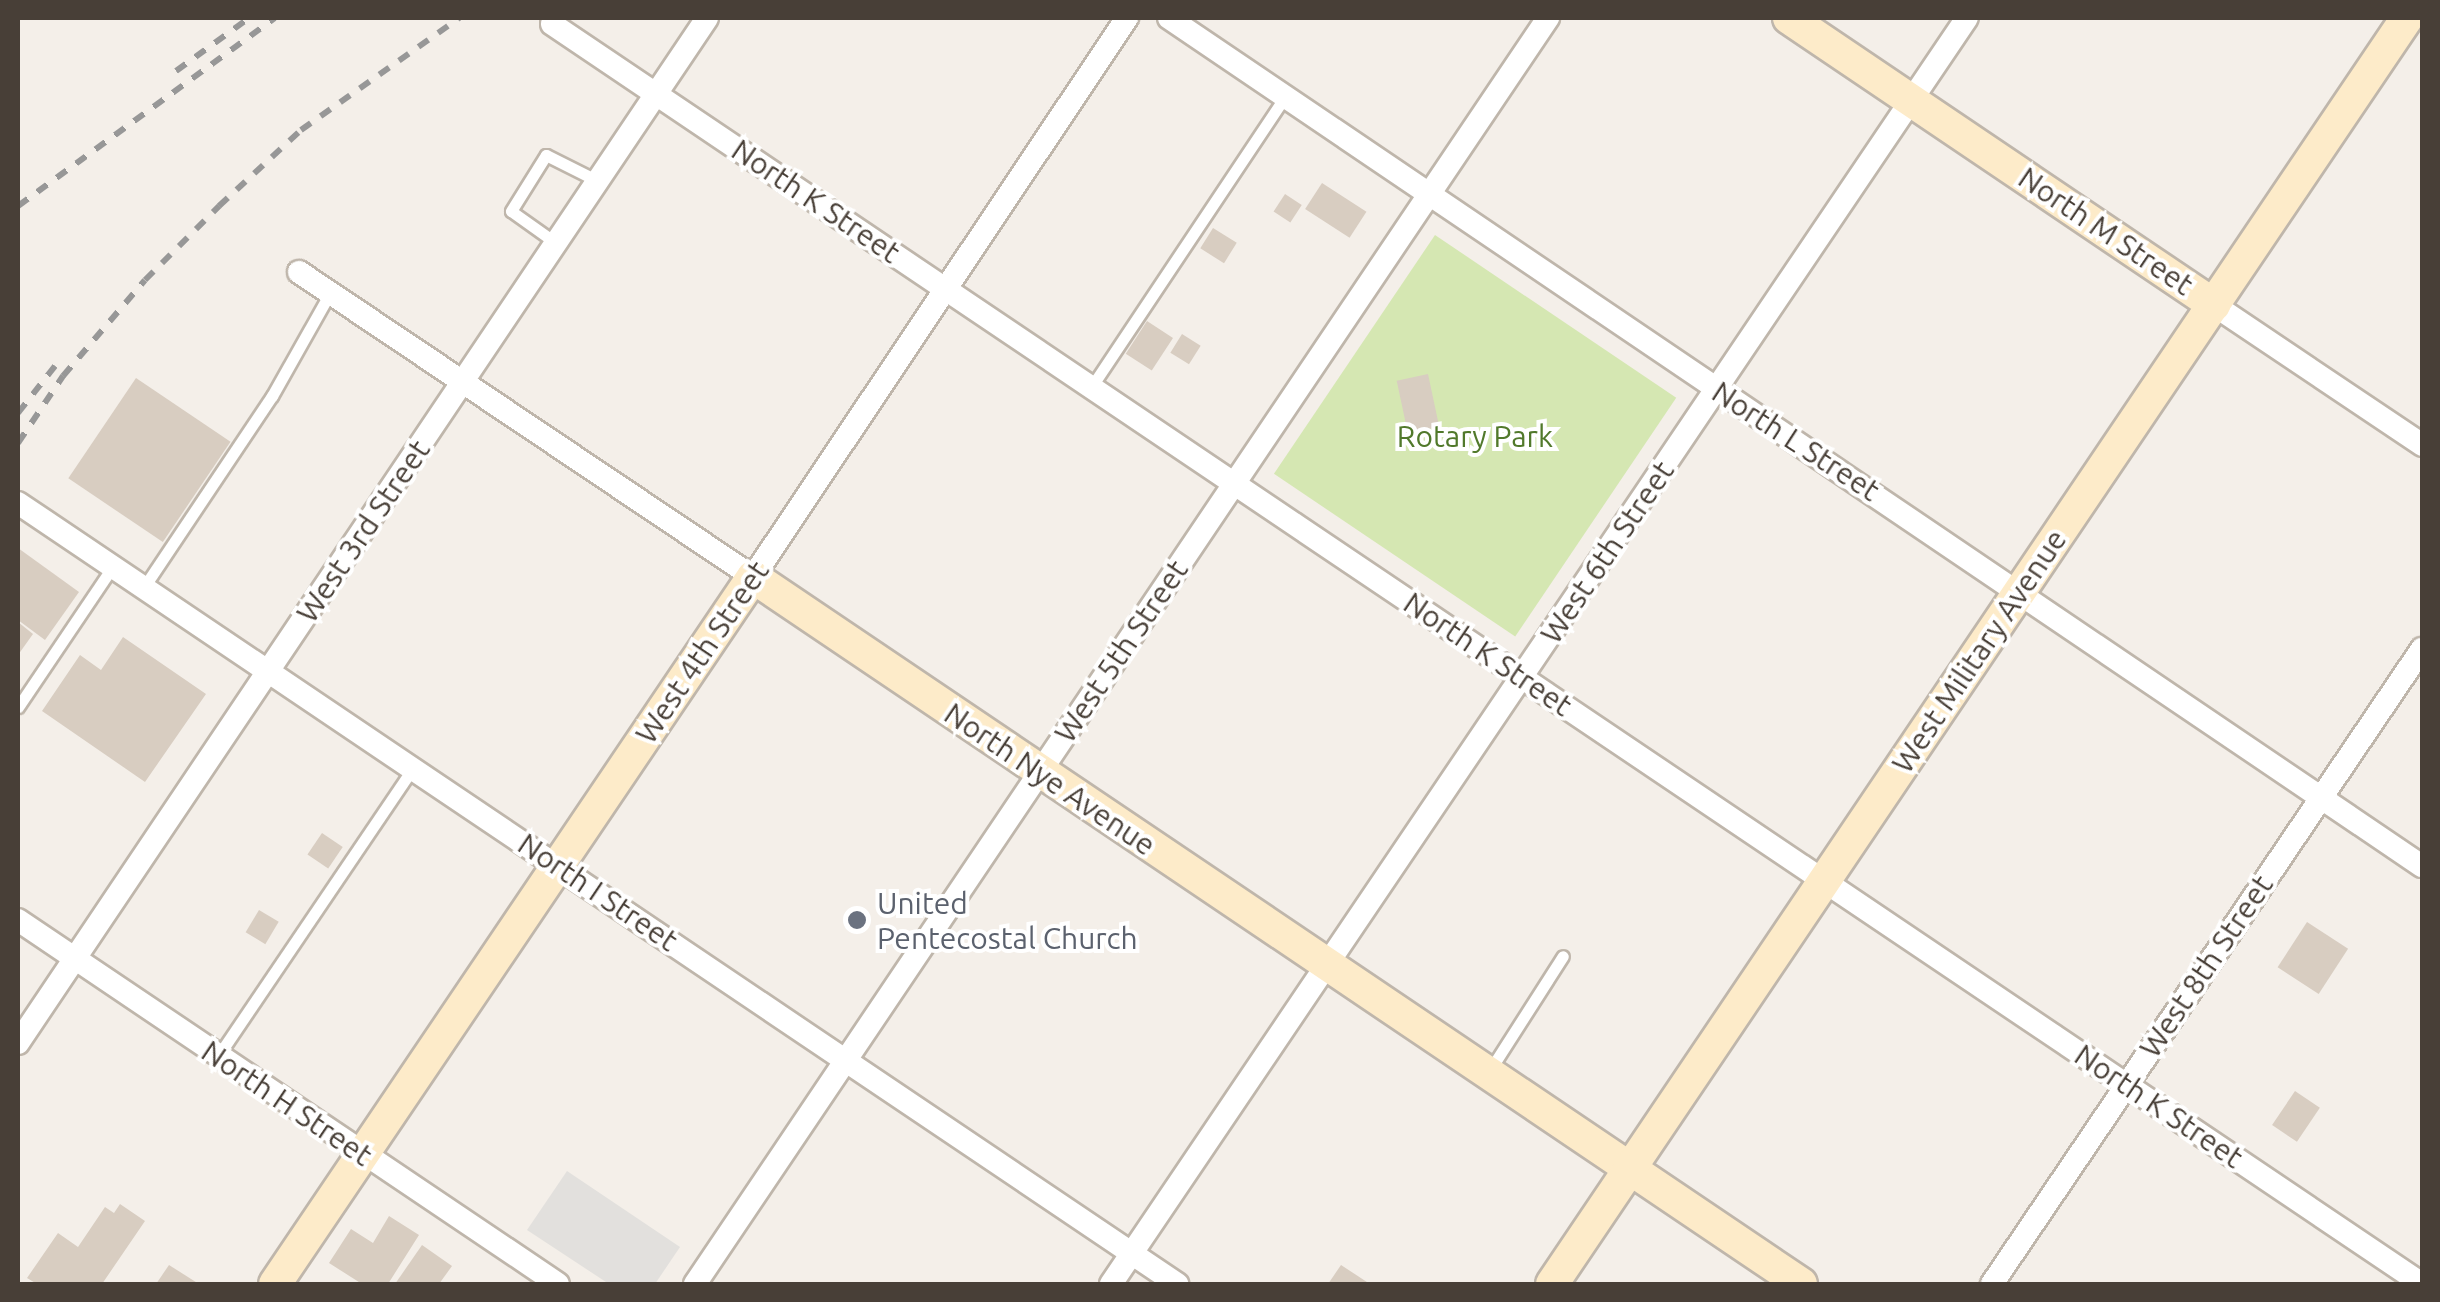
<!DOCTYPE html>
<html>
<head>
<meta charset="utf-8">
<style>
  body { margin:0 }
  #map { position:relative; width:2440px; height:1302px; overflow:hidden; background:#f4efe9; font-family:Ubuntu,sans-serif }
  div>[style] { position:absolute }
  .green>* { inset:0; background:#d5e7b2; transform-origin:0 0 }
  .parking>* { inset:0; background:#e2e0dd }
  .building>* { inset:0; background:#d8cdc1; transform-origin:0 0 }
  .roads { filter:drop-shadow(2px 0 #bfb6ab) drop-shadow(-2px 0 #bfb6ab) drop-shadow(0 2px #bfb6ab) drop-shadow(0 -2px #bfb6ab) }
  .lane>* { height:11px; margin:-5.5px; padding:0 5.5px; transform-origin:5.5px; border-radius:5.5px; background:#fff }
  .street>* { height:22px; margin:-11px; padding:0 11px; transform-origin:11px; border-radius:11px; background:#fff }
  .secondary>* { height:32px; margin:-16px; padding:0 16px; transform-origin:16px; border-radius:16px; background:#fdebc9 }
  .rail>* { height:6px; margin-top:-3px; transform-origin:0; background:repeating-linear-gradient(90deg,#979797 0 12px,transparent 0 24px) }
  .dots>* { width:28px; height:28px; translate:-50% -50%; box-sizing:border-box; border:5px solid #fff; border-radius:50% }
  span { translate:-50% -50%; white-space:nowrap; text-align:center; line-height:1.15; -webkit-text-stroke:8px #fff; paint-order:stroke }
  .street-label { font-size:30px; color:#483f37 }
  .park-label { font-size:30px; color:#51792b }
  .worship-label { font-size:30px; color:#5b616d }
  .left { translate:0 -50%; text-align:left }
  .frame { position:absolute; inset:0; border:20px solid #483f37; pointer-events:none }
</style>
</head>
<body>
<div id="map">
  <div class="green">
    <div style="left:1435px;top:235px;width:291px;height:288px;rotate:34deg"></div>
  </div>
  <div class="parking">
    <div style="clip-path:polygon(567px 1171px,680px 1247px,655px 1284px,609px 1284px,527px 1230px)"></div>
  </div>
  <div class="building">
    <div style="left:1322px;top:183px;width:53px;height:31px;rotate:33deg"></div>
    <div style="left:1285px;top:194px;width:20px;height:21px;rotate:33deg"></div>
    <div style="left:1213px;top:228px;width:28px;height:24px;rotate:32deg"></div>
    <div style="left:1147px;top:321px;width:31px;height:39px;rotate:33deg"></div>
    <div style="left:1182px;top:334px;width:22px;height:22px;rotate:32deg"></div>
    <div style="left:1428px;top:374px;width:54px;height:32px;rotate:78deg"></div>
    <div style="left:136px;top:378px;width:114px;height:121px;rotate:34deg"></div>
    <div style="clip-path:polygon(18px 548px,79px 592px,45px 640px,18px 620px)"></div>
    <div style="clip-path:polygon(18px 622px,33px 634px,18px 655px)"></div>
    <div style="clip-path:polygon(123px 637px,206px 694px,145px 782px,42px 711px,80px 655px,101px 670px)"></div>
    <div style="left:322px;top:833px;width:25px;height:26px;rotate:34deg"></div>
    <div style="left:259px;top:910px;width:23px;height:26px;rotate:31deg"></div>
    <div style="left:2307px;top:922px;width:49px;height:54px;rotate:33deg"></div>
    <div style="left:2295px;top:1091px;width:30px;height:41px;rotate:34deg"></div>
    <div style="clip-path:polygon(120px 1204px,145px 1221px,102px 1284px,37px 1284px,27px 1278px,58px 1233px,78px 1247px,105px 1207px,114px 1213px)"></div>
    <div style="clip-path:polygon(389px 1216px,419px 1235px,388px 1284px,362px 1284px,329px 1263px,351px 1229px,373px 1243px)"></div>
    <div style="clip-path:polygon(422px 1245px,452px 1266px,439px 1284px,395px 1284px)"></div>
    <div style="clip-path:polygon(169px 1265px,199px 1284px,156px 1284px)"></div>
    <div style="clip-path:polygon(1341px 1265px,1370px 1284px,1328px 1284px)"></div>
  </div>
  <div class="roads">
    <div class="lane">
      <div style="left:556px;top:243px;width:55px;rotate:-144.6deg"></div>
      <div style="left:511px;top:211px;width:66px;rotate:-58deg"></div>
      <div style="left:546px;top:155px;width:58px;rotate:26.6deg"></div>
      <div style="left:1092px;top:386px;width:348px;rotate:-56.3deg"></div>
      <div style="left:144px;top:587px;width:230px;rotate:-56.2deg"></div>
      <div style="left:272px;top:396px;width:118px;rotate:-60.6deg"></div>
      <div style="left:18px;top:707px;width:170px;rotate:-56deg"></div>
      <div style="left:218px;top:1056px;width:348px;rotate:-55.9deg"></div>
      <div style="left:1490px;top:1070px;width:135px;rotate:-57.4deg"></div>
    </div>
    <div class="street">
      <div style="left:1169px;top:18px;width:1513px;rotate:34.09deg"></div>
      <div style="left:552px;top:24px;width:2255px;rotate:33.97deg"></div>
      <div style="left:299px;top:272px;width:547px;rotate:33.89deg"></div>
      <div style="left:753px;top:577px;width:673px;rotate:-56.22deg"></div>
      <div style="left:2214px;top:305px;width:251px;rotate:33.9deg"></div>
      <div style="left:18px;top:503px;width:1398px;rotate:33.97deg"></div>
      <div style="left:18px;top:920px;width:651px;rotate:33.98deg"></div>
      <div style="left:18px;top:1043px;width:1235px;rotate:-56.09deg"></div>
      <div style="left:695px;top:1284px;width:1527px;rotate:-56.03deg"></div>
      <div style="left:1111px;top:1284px;width:1528px;rotate:-55.94deg"></div>
      <div style="left:1992px;top:1284px;width:767px;rotate:-55.9deg"></div>
    </div>
    <div class="secondary">
      <div style="left:1789px;top:18px;width:513px;rotate:34.03deg"></div>
      <div style="left:275px;top:1284px;width:853px;rotate:-55.94deg"></div>
      <div style="left:753px;top:577px;width:1264px;rotate:34deg"></div>
      <div style="left:1552px;top:1284px;width:1528px;rotate:-55.97deg"></div>
    </div>
  </div>
  <div class="rail">
    <div style="left:176px;top:71px;width:90px;rotate:-36deg"></div>
    <div style="left:18px;top:206px;width:318px;rotate:-36.2deg"></div>
    <div style="left:18px;top:413px;width:60px;rotate:-51.8deg"></div>
    <div style="left:18px;top:443px;width:81px;rotate:-56.1deg"></div>
    <div style="left:63px;top:376px;width:126px;rotate:-49.5deg"></div>
    <div style="left:145px;top:280px;width:105px;rotate:-45deg"></div>
    <div style="left:219px;top:206px;width:112px;rotate:-42.8deg"></div>
    <div style="left:301px;top:130px;width:194px;rotate:-35.3deg"></div>
  </div>
  <div class="dots">
    <div style="left:857px;top:920px;background:#6b7280"></div>
  </div>
  <div class="street-label">
    <span style="left:816px;top:201px;rotate:34deg">North K Street</span>
    <span style="left:2106px;top:231px;rotate:34deg">North M Street</span>
    <span style="left:1796px;top:441px;rotate:33deg">North L Street</span>
    <span style="left:363px;top:531px;rotate:-56deg">West 3rd Street</span>
    <span style="left:1607px;top:552px;rotate:-56deg">West 6th Street</span>
    <span style="left:1121px;top:651px;rotate:-56deg">West 5th Street</span>
    <span style="left:1979px;top:651px;rotate:-56deg">West Military Avenue</span>
    <span style="left:702px;top:652px;rotate:-56deg">West 4th Street</span>
    <span style="left:1488px;top:654px;rotate:34deg">North K Street</span>
    <span style="left:1050px;top:779px;rotate:34deg">North Nye Avenue</span>
    <span style="left:598px;top:892px;rotate:34deg">North I Street</span>
    <span style="left:2206px;top:966px;rotate:-56deg">West 8th Street</span>
    <span style="left:287px;top:1103px;rotate:34deg">North H Street</span>
    <span style="left:2159px;top:1106px;rotate:34deg">North K Street</span>
  </div>
  <div class="park-label">
    <span style="left:1475px;top:436px">Rotary Park</span>
  </div>
  <div class="worship-label">
    <span class="left" style="left:877px;top:920px">United<br>Pentecostal Church</span>
  </div>
  <div class="frame"></div>
</div>
</body>
</html>
